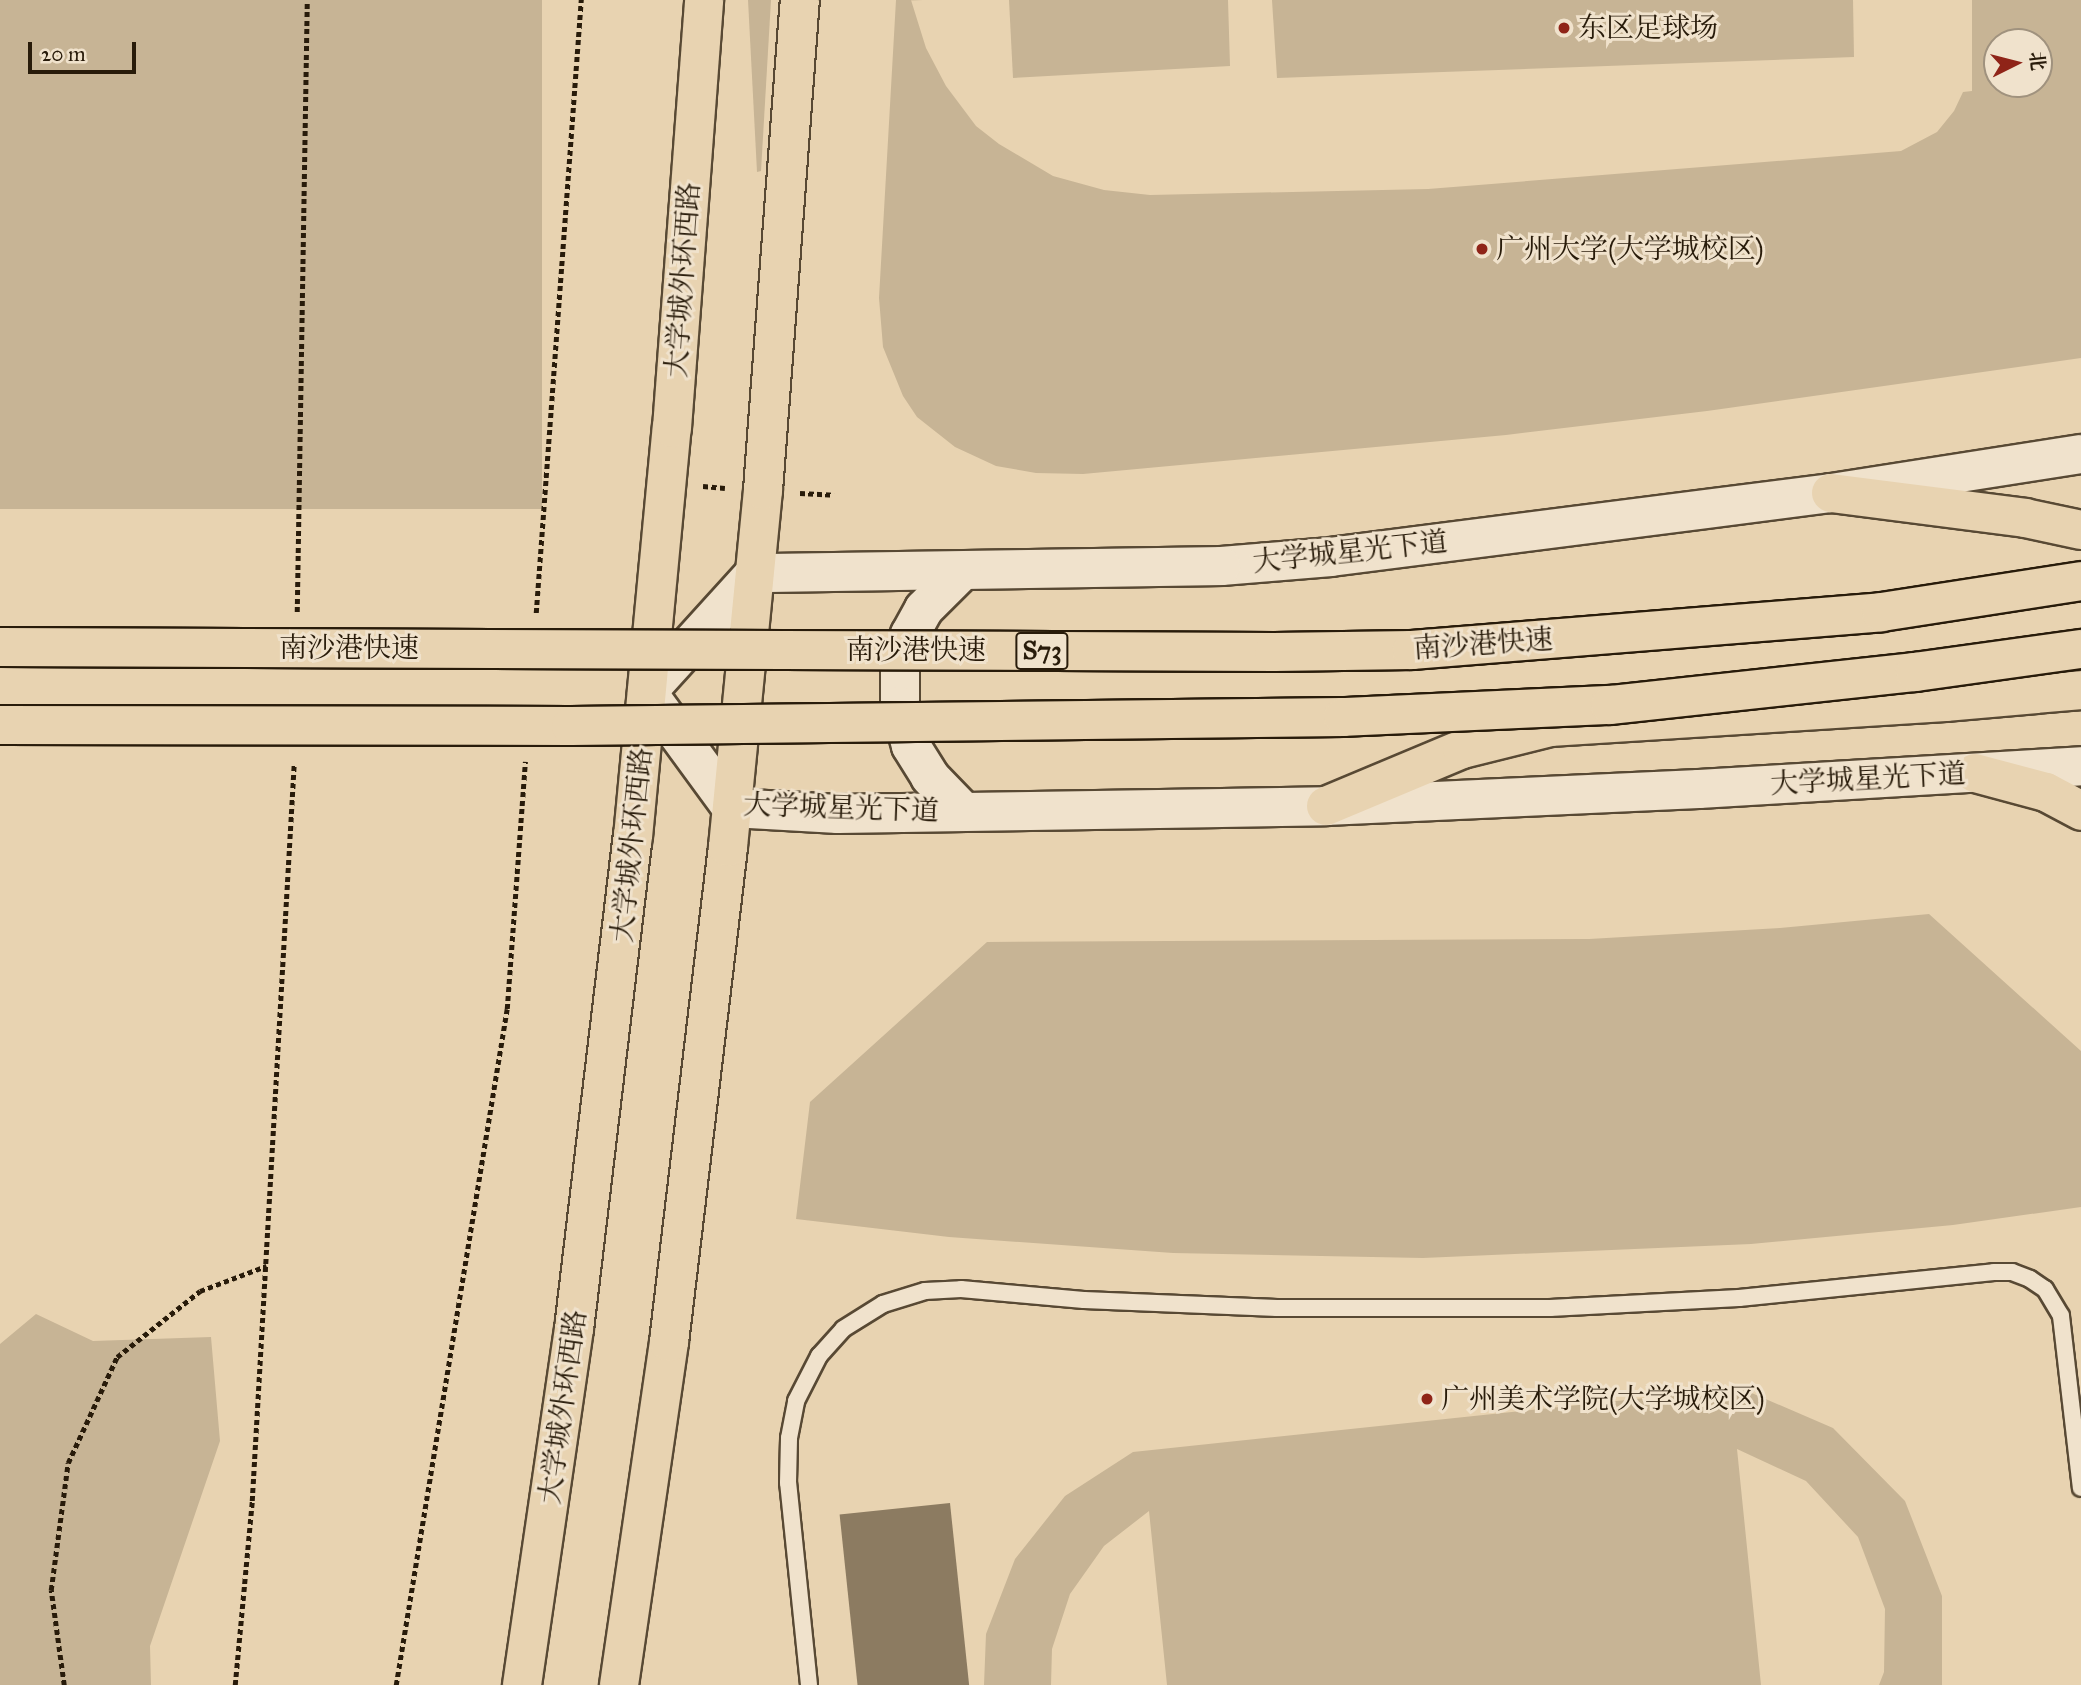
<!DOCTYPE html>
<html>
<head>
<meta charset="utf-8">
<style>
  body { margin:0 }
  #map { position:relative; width:2081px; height:1685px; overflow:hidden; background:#e8d3b1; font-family:"IM FELL Great Primer","Noto Serif SC",serif }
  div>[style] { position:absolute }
  .green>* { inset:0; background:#c7b495; transform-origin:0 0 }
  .building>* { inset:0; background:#8c7b61; transform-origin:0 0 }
  .path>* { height:4.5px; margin-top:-2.25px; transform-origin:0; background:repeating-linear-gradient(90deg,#281b0a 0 5px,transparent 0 8.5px) }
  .roads { filter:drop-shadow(2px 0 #584934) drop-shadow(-2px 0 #584934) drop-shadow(0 2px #584934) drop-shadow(0 -2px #584934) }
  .lane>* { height:16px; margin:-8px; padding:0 8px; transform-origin:8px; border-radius:8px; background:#f0e2cc }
  .secondary>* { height:38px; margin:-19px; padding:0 19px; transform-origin:19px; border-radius:19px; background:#f0e2cc }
  .primary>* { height:38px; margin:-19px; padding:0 19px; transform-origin:19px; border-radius:19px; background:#e8d3b1 }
  .bridges { filter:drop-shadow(2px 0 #281b0a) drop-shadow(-2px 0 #281b0a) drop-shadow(0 2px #281b0a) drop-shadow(0 -2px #281b0a) }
  .highway-bridge>* { height:38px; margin:-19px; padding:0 19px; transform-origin:19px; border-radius:19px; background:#e8d3b1 }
  .dots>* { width:19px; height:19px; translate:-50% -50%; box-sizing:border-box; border:4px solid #f0e2cc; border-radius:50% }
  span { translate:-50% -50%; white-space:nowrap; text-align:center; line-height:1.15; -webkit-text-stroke:6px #f0e2cc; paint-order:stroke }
  .shield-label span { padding:2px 5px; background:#f0e2cc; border:2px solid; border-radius:5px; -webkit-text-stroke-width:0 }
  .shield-label { font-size:26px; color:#281b0a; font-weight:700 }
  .poi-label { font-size:28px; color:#281b0a }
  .left { translate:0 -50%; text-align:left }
  .street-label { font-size:28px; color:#281b0a }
  .north { position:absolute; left:1983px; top:28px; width:70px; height:70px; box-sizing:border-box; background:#f0e2cc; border:2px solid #a0927e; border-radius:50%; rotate:84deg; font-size:19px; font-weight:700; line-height:28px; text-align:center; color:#281b0a }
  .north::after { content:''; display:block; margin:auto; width:24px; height:32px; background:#8f2418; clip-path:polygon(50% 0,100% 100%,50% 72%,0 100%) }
  .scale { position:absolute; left:28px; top:42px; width:108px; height:32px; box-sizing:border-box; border:4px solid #281b0a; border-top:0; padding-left:9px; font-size:21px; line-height:24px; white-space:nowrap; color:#281b0a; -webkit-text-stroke:5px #f0e2cc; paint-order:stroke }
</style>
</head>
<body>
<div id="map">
  <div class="green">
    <div style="left:0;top:0;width:542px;height:509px"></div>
    <div style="clip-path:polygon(748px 0,771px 0,761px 171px,757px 172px)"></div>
    <div style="clip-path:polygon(evenodd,896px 0,911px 0,926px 48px,946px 86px,976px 126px,999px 144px,1053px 176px,1104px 190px,1150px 195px,1428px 189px,1901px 151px,1937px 132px,1954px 111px,1963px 92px,1972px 91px,1972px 0,2081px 0,2081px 358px,1707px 411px,1506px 435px,1083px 474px,1036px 473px,996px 466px,955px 447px,917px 417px,903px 396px,883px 347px,879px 298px,896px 0,2039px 42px,2039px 84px,1997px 84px,1997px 42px,2039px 42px)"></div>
    <div style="clip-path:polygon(1009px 0,1228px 0,1230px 66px,1013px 78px)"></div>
    <div style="clip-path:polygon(1272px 0,1853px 0,1854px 57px,1277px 78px)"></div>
    <div style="clip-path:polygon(1929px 914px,2081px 1051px,2081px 1207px,1953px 1225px,1751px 1244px,1423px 1258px,1173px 1253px,949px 1237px,796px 1219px,810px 1102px,987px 942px,1589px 939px,1780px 928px)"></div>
    <div style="clip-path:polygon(36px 1314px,93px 1341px,211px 1337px,220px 1441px,150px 1646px,151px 1685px,0 1685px,0 1344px)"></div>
    <div style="clip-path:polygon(1740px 1388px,1833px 1428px,1905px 1501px,1942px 1596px,1942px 1685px,1879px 1685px,1884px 1672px,1885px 1609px,1858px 1537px,1806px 1481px,1737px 1449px,1761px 1685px,1167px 1685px,1149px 1511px,1104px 1546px,1070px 1594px,1052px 1649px,1051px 1685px,984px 1685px,986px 1634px,1015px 1559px,1065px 1496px,1133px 1452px)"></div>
  </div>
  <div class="building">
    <div style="left:950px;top:1503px;width:183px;height:111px;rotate:84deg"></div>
  </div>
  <div class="path">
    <div style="left:703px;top:486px;width:22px;rotate:5deg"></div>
    <div style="left:800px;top:493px;width:34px;rotate:3deg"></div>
    <div style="left:297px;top:612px;width:612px;rotate:-89.06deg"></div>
    <div style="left:536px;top:613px;width:615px;rotate:-85.8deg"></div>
    <div style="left:64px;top:1685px;width:96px;rotate:-97.8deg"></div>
    <div style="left:51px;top:1590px;width:128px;rotate:-82.4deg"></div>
    <div style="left:68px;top:1463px;width:117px;rotate:-65.2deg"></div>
    <div style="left:117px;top:1357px;width:106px;rotate:-38.5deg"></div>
    <div style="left:200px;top:1291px;width:71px;rotate:-20.7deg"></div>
    <div style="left:235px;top:1685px;width:185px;rotate:-84.7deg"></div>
    <div style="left:252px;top:1501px;width:738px;rotate:-86.74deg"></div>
    <div style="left:396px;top:1685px;width:685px;rotate:-80.68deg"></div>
    <div style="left:507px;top:1009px;width:248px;rotate:-85.8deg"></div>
  </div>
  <div class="roads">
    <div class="lane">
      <div style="left:809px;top:1685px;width:203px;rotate:-95.9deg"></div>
      <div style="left:788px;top:1483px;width:45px;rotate:-88.7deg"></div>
      <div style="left:789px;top:1438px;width:38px;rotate:-79deg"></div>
      <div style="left:796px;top:1401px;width:51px;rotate:-62.9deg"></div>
      <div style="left:819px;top:1356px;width:36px;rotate:-48deg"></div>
      <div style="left:843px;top:1329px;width:47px;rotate:-32deg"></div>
      <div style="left:883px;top:1304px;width:44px;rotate:-17.2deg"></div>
      <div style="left:925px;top:1291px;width:36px;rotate:-3deg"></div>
      <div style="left:961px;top:1289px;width:123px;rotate:5.1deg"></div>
      <div style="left:1084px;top:1300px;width:193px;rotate:2.4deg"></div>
      <div style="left:1277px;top:1308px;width:273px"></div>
      <div style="left:1550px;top:1308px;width:189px;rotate:-3deg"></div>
      <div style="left:1739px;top:1298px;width:256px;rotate:-5.8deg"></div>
      <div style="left:1994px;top:1272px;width:18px"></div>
      <div style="left:2012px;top:1272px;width:19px;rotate:21deg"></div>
      <div style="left:2030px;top:1279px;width:18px;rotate:34deg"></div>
      <div style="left:2045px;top:1289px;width:31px;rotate:59deg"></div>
      <div style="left:2061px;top:1316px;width:173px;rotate:83.4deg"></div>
    </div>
    <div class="secondary">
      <div style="left:2081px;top:454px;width:253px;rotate:171.1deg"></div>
      <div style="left:1831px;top:493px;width:504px;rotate:172.71deg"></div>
      <div style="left:1331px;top:557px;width:110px;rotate:175.3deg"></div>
      <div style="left:1221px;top:566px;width:466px;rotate:179.1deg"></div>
      <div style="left:755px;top:573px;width:161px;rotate:132.2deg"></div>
      <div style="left:647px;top:692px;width:144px;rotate:53.8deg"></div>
      <div style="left:732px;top:808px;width:106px;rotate:3.2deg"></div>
      <div style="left:838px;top:814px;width:488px;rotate:-0.9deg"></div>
      <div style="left:1326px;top:806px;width:373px;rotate:-2.6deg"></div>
      <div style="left:1699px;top:789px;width:383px;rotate:-3.4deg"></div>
      <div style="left:962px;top:571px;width:54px;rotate:135deg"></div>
      <div style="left:924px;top:609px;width:29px;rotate:119deg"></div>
      <div style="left:910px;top:634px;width:30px;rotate:110deg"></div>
      <div style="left:900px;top:662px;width:44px;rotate:90deg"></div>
      <div style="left:900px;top:706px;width:41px;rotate:74.6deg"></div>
      <div style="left:911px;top:746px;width:36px;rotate:58deg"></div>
      <div style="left:930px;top:777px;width:47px;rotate:45.9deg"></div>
    </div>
    <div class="primary">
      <div style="left:1831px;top:493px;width:196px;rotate:7.3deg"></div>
      <div style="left:2025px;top:518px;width:57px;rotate:12.1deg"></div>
      <div style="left:1975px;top:773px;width:73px;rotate:15deg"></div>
      <div style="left:2046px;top:792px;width:40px;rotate:28deg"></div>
      <div style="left:1326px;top:806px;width:147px;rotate:-22.7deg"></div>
      <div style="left:1462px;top:749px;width:91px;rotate:-14deg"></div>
      <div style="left:1550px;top:727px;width:396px;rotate:-3.6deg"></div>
      <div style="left:1945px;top:702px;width:137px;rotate:-5deg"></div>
      <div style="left:522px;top:1685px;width:360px;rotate:-81.7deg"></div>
      <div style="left:574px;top:1329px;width:496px;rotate:-83.2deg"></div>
      <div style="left:633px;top:837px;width:411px;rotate:-84.6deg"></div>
      <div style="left:672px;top:428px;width:429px;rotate:-85.7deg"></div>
      <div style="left:619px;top:1685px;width:347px;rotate:-81.7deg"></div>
      <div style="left:669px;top:1342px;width:499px;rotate:-83.2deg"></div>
      <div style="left:728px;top:847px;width:359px;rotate:-84.4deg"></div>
      <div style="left:763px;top:490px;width:491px;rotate:-85.7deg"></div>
    </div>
  </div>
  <div class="bridges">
    <div class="highway-bridge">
      <div style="left:0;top:647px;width:1274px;rotate:0.22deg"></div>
      <div style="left:1274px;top:652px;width:138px;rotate:-0.8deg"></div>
      <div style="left:1412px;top:650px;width:471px;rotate:-4.6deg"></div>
      <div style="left:1881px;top:612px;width:202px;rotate:-8.8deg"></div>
      <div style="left:0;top:725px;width:571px;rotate:0.1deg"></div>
      <div style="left:571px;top:726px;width:772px;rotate:-0.67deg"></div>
      <div style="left:1343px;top:717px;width:267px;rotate:-2.6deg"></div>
      <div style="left:1610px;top:705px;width:307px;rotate:-6.2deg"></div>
      <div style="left:1915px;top:672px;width:168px;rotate:-7.9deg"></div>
    </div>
  </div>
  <div class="dots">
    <div style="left:1564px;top:28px;background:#8f2418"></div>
    <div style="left:1482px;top:249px;background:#8f2418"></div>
    <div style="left:1427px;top:1399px;background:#8f2418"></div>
  </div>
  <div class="shield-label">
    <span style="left:1042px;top:651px">S73</span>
  </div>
  <div class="poi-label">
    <span class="left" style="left:1578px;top:28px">东区足球场</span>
    <span class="left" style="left:1496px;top:249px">广州大学(大学城校区)</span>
    <span class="left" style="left:1441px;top:1399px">广州美术学院(大学城校区)</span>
  </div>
  <div class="street-label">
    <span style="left:683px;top:280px;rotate:-86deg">大学城外环西路</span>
    <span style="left:1350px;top:552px;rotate:-6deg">大学城星光下道</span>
    <span style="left:1483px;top:644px;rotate:-4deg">南沙港快速</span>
    <span style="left:349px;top:648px">南沙港快速</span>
    <span style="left:916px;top:650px">南沙港快速</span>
    <span style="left:1868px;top:779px;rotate:-3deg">大学城星光下道</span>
    <span style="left:841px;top:808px;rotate:2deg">大学城星光下道</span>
    <span style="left:632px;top:845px;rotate:-84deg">大学城外环西路</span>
    <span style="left:563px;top:1407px;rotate:-82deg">大学城外环西路</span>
  </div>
  <div class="north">北</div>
  <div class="scale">20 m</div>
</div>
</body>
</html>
